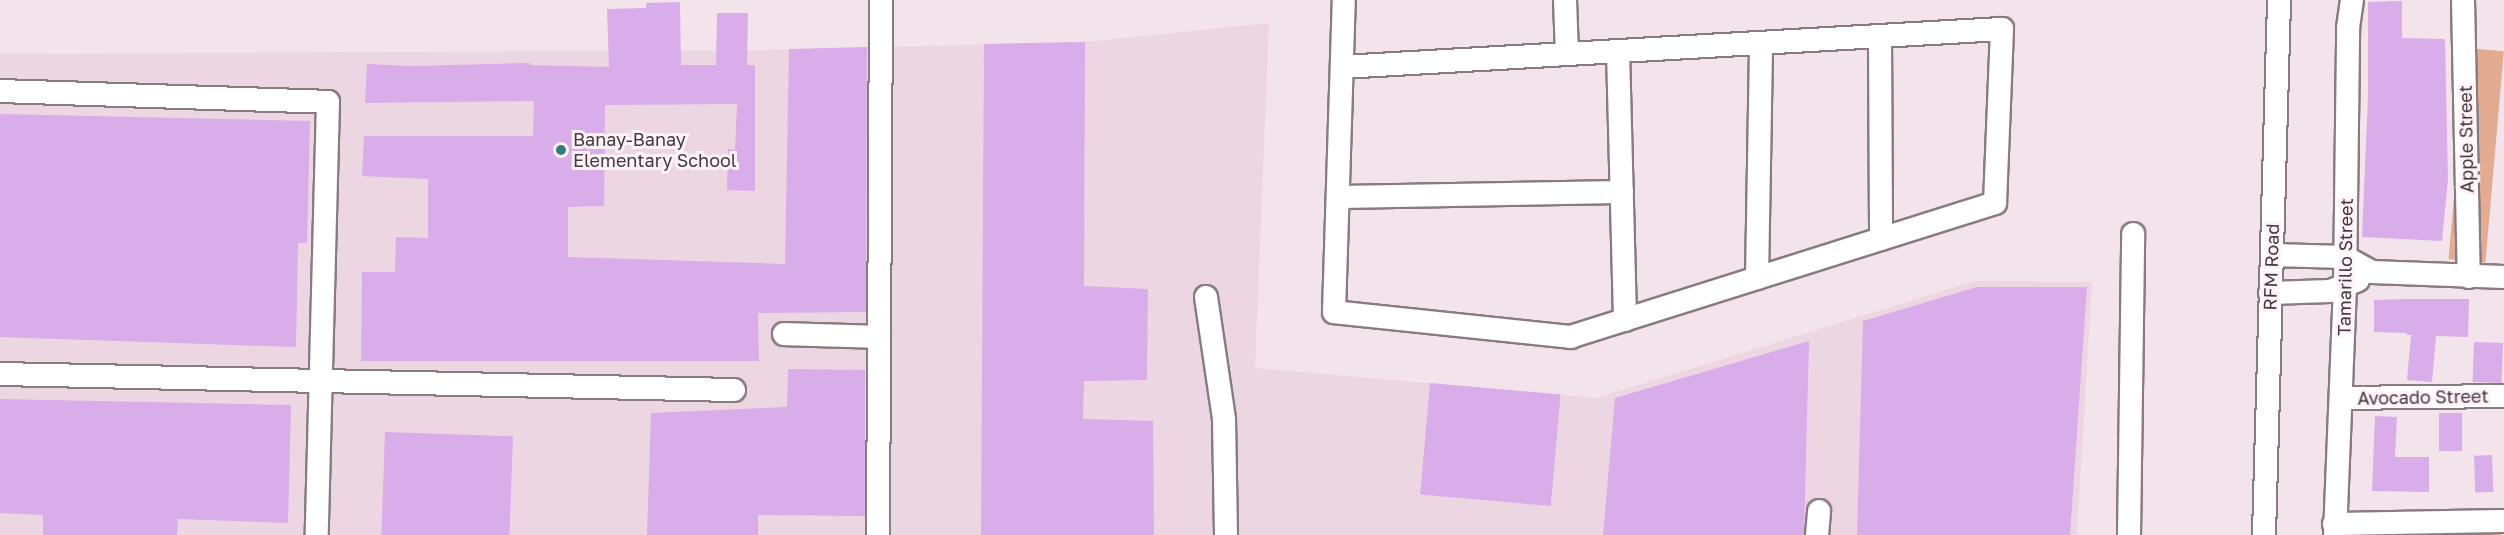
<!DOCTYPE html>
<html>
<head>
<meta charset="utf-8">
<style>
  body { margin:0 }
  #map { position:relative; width:2504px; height:535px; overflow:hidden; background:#f3e4eb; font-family:"Golos Text",sans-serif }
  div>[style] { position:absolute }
  .built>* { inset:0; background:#ecd6e2 }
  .green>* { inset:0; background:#e3ab91; transform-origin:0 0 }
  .building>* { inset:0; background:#d8adea; transform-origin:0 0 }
  .roads { filter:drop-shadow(2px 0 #887b81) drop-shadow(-2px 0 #887b81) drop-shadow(0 2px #887b81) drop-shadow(0 -2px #887b81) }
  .minor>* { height:22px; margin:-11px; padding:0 11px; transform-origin:11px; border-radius:11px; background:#fff }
  .dots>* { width:16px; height:16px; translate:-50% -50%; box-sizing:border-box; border:3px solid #fef2f8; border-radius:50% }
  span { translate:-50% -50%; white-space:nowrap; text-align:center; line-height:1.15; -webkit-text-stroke:6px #fef2f8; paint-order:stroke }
  .street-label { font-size:18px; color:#403a3d }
  .poi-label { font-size:18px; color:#403a3d }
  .left { translate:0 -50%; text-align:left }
</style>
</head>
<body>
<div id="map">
  <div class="built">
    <div style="clip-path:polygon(1269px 23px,1255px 368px,1596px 398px,1975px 281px,2092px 282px,2077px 535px,0 535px,0 54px,761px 50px,1085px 42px)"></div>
  </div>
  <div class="green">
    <div style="left:2467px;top:48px;width:37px;height:212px;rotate:5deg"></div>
    <div style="clip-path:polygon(2501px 530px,2501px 535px,2345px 535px)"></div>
  </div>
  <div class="building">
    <div style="clip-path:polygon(2402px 1px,2402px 38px,2445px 39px,2448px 179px,2442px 241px,2362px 237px,2368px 96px,2368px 2px)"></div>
    <div style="clip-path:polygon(680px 2px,681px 65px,716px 65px,717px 13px,748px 13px,747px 65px,755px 65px,755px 191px,727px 190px,728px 149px,735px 150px,737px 104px,605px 105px,604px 206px,568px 207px,568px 257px,785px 264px,789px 49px,867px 47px,866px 312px,758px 313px,759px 361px,361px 361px,362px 272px,395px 272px,396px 237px,428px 238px,428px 179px,362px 176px,364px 136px,533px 136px,534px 101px,365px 103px,367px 64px,411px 66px,530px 63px,530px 65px,609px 67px,607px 9px,646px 8px,646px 3px)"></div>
    <div style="clip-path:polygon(1085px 42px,1084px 286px,1148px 289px,1147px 380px,1084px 381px,1083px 419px,1153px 421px,1154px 535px,981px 535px,984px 44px)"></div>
    <div style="clip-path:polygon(0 114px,310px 121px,307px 243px,298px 243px,296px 347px,0 337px)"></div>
    <div style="clip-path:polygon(1977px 287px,2087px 287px,2070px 535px,1857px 535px,1863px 321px)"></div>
    <div style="clip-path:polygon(2407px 299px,2469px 299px,2468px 337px,2436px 336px,2432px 382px,2407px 380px,2411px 335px,2407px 335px,2407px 333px,2374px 332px,2374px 300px)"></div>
    <div style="clip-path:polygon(1809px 341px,1804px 535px,1603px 535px,1615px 398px)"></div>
    <div style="left:2474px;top:342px;width:29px;height:40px;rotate:2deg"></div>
    <div style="clip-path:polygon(788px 369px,865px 370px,865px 516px,758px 515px,758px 535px,647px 535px,651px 413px,787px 407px)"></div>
    <div style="left:1430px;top:383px;width:131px;height:112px;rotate:5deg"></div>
    <div style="clip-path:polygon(0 399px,291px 405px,288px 523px,178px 519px,177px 535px,43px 535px,43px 515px,0 513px)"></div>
    <div style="left:2439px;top:413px;width:23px;height:38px"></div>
    <div style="clip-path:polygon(2375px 416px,2397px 417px,2395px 457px,2429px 457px,2429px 492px,2372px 491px)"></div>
    <div style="left:385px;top:432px;width:128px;height:103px;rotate:2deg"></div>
    <div style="left:2492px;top:455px;width:37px;height:18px;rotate:88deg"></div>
  </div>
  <div class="roads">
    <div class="minor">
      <div style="left:1565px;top:0;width:54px;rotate:87.9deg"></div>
      <div style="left:2463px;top:0;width:277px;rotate:88.8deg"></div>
      <div style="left:1880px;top:36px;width:203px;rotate:89.7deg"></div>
      <div style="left:1618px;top:51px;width:269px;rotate:88.5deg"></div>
      <div style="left:1342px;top:67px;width:661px;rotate:-3.3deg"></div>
      <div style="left:2002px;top:29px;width:174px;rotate:92.3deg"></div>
      <div style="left:1995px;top:203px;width:445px;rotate:162.5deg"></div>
      <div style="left:1571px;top:337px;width:238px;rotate:-174deg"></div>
      <div style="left:1334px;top:312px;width:312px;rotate:-88.2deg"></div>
      <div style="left:0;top:91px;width:328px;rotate:1.9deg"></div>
      <div style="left:328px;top:102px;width:433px;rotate:91.5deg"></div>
      <div style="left:1338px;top:197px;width:284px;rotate:-1deg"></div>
      <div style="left:2272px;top:255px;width:73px;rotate:1.6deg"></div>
      <div style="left:2345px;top:257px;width:31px;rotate:29deg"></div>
      <div style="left:2372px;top:272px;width:132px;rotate:2.2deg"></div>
      <div style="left:1757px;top:278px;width:235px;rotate:-89deg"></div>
      <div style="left:2270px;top:293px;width:60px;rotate:-1.9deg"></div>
      <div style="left:2330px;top:291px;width:30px;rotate:-21deg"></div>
      <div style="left:1206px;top:297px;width:123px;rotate:81.6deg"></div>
      <div style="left:1224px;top:419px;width:116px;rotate:89deg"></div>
      <div style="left:784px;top:334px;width:95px;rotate:1.8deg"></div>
      <div style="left:0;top:374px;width:734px;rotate:1.25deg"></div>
      <div style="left:2341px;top:398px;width:163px;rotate:-0.7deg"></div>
      <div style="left:2334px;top:524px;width:170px;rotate:-1deg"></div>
      <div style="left:878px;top:535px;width:535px;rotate:-89.68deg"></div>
      <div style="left:1817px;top:535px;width:24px;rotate:-85deg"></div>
      <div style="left:2129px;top:535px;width:301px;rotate:-89.2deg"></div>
      <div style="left:2264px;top:535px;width:535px;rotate:-88.39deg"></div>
      <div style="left:2335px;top:535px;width:248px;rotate:-87.7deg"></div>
      <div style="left:2345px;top:287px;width:259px;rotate:-89.3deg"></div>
      <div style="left:2348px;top:28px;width:28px;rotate:-82deg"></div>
    </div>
  </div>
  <div class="dots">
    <div style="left:561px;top:150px;background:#347d7e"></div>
  </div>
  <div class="street-label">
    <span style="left:2466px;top:139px;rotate:-91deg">Apple Street</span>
    <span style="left:2271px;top:267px;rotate:-88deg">RFM Road</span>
    <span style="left:2345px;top:267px;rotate:-89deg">Tamarillo Street</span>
    <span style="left:2423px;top:397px;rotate:-1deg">Avocado Street</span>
  </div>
  <div class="poi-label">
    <span class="left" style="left:573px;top:150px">Banay-Banay<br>Elementary School</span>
  </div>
</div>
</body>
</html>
